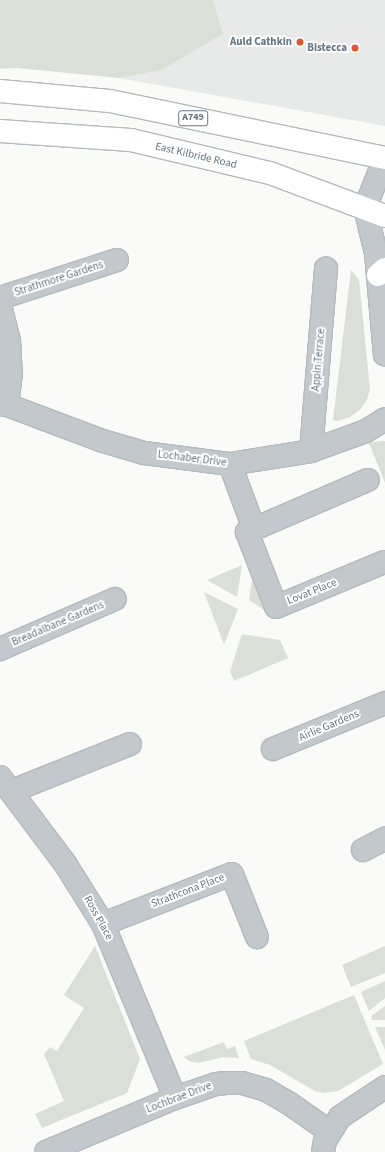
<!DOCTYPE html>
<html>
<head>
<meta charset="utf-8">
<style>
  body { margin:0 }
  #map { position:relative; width:385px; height:1152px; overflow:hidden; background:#fafaf8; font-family:"Source Sans 3",sans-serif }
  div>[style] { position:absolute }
  .built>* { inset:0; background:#e8e9e9 }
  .green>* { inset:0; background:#dadfd7 }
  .roads { filter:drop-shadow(1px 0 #b5babe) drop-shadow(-1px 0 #b5babe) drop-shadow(0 1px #b5babe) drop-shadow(0 -1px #b5babe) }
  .minor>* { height:22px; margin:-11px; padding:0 11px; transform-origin:11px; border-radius:11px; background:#c3c8cc }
  .primary>* { height:22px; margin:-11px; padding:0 11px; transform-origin:11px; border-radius:11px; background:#fff }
  .dots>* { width:11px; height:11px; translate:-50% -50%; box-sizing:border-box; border:2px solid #fff; border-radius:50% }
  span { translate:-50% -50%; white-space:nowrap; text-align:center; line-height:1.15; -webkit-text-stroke:4px #fff; paint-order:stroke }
  .shield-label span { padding:1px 3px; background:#fff; border:1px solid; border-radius:3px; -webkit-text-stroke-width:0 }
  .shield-label { font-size:10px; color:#657683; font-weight:700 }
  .poi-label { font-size:11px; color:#657683; font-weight:700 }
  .right { translate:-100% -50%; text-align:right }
  .street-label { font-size:11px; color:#657683 }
</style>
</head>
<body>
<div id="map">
  <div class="built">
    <div style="clip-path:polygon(213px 0,385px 0,385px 126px,119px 78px,162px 70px,223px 34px)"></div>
  </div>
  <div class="green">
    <div style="clip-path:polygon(0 0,213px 0,223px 34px,162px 70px,119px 78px,17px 68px,0 69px)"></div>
    <div style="clip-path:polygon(351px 270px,359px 280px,370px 389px,367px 400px,360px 410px,350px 417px,338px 421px,333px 420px)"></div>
    <div style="clip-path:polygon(381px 441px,385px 441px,385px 483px,369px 443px)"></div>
    <div style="clip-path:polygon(242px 565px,237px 597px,207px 580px)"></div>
    <div style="clip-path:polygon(253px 573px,270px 614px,249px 600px)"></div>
    <div style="clip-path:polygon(204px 592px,238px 609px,224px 645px)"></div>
    <div style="clip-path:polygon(242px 634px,280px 640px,288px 658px,234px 681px,230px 671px)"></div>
    <div style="clip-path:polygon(95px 946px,140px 1059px,127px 1093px,42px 1128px,35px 1114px,64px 1101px,44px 1054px,50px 1047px,57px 1051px,84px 1008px,64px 995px)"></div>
    <div style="clip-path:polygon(385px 946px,385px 973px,351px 987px,342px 965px)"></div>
    <div style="clip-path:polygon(385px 981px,385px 998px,369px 1011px,361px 992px)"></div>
    <div style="clip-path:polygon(354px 995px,383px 1064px,338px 1091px,323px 1093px,315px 1091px,270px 1065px,251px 1059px,244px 1041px)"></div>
    <div style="clip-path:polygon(385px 1006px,385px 1020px,372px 1020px,371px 1016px)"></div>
    <div style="clip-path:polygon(375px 1027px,385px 1027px,385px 1050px)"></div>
    <div style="clip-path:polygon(224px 1042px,227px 1049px,235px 1046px,239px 1058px,223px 1057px,198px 1063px,189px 1061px,184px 1057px)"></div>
  </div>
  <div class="roads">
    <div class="minor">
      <div style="left:385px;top:158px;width:54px;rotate:111.8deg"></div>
      <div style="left:365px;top:208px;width:46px;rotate:76.3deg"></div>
      <div style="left:376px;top:253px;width:102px;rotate:85deg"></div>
      <div style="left:0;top:298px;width:123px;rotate:-18deg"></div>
      <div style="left:0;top:305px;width:36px;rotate:76deg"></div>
      <div style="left:9px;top:340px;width:33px;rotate:87deg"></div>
      <div style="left:11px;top:373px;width:32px;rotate:97deg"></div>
      <div style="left:0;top:404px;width:7px;rotate:8deg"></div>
      <div style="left:7px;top:405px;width:103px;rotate:20.6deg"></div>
      <div style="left:103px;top:441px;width:43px;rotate:16.3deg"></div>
      <div style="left:144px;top:453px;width:87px;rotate:7.3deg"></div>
      <div style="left:230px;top:464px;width:82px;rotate:-9.1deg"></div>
      <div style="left:311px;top:451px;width:59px;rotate:-20deg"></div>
      <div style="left:366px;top:431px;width:22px;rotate:-32deg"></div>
      <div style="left:311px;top:451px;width:183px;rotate:-85.3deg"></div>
      <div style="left:230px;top:464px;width:69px;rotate:69.7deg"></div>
      <div style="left:254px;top:529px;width:8px;rotate:157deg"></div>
      <div style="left:247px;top:532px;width:80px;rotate:68.9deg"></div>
      <div style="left:276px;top:607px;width:117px;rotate:-22.6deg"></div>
      <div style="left:254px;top:529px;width:124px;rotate:-23.3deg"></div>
      <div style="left:0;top:649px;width:125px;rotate:-23.5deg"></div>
      <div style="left:273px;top:749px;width:121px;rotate:-22.3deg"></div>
      <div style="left:0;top:777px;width:110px;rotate:53.1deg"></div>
      <div style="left:66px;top:865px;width:70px;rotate:57.9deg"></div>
      <div style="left:103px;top:924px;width:188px;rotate:67.5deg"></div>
      <div style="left:12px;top:791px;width:127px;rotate:-21.7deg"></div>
      <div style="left:363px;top:850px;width:25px;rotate:-27deg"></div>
      <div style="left:103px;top:924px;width:138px;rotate:-21.2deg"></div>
      <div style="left:232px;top:874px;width:68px;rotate:68.4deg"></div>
      <div style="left:46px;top:1152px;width:140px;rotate:-22.7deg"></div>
      <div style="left:175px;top:1098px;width:43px;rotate:-18.9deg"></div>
      <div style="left:216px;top:1084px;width:11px;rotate:-5deg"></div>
      <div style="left:227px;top:1083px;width:15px"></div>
      <div style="left:242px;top:1083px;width:25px;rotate:16deg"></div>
      <div style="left:266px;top:1090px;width:28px;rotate:30deg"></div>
      <div style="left:290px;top:1104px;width:49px;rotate:35deg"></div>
      <div style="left:323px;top:1152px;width:11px;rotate:-80deg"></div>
      <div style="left:325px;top:1141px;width:28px;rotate:-58deg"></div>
      <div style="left:340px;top:1117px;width:54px;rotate:-33.7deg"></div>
    </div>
    <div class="primary">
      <div style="left:0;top:91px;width:110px;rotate:5.2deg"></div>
      <div style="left:110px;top:101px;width:281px;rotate:11.7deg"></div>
      <div style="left:0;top:131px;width:131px;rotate:3.9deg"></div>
      <div style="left:131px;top:140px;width:143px;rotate:13.4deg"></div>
      <div style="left:270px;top:173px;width:123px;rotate:20.5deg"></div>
      <div style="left:378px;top:275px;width:9px;rotate:-41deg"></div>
    </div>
  </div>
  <div class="dots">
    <div style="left:300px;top:42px;background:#e4572e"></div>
    <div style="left:355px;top:48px;background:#e4572e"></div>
  </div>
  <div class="shield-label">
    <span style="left:193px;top:118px">A749</span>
  </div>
  <div class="poi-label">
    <span class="right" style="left:292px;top:42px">Auld Cathkin</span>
    <span class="right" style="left:347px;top:48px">Bistecca</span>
  </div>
  <div class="street-label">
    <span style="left:196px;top:156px;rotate:13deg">East Kilbride Road</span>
    <span style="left:59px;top:279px;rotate:-18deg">Strathmore Gardens</span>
    <span style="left:319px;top:360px;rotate:-85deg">Appin Terrace</span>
    <span style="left:192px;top:459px;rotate:7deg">Lochaber Drive</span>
    <span style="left:312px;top:592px;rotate:-22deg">Lovat Place</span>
    <span style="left:58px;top:624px;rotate:-23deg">Breadalbane Gardens</span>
    <span style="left:329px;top:726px;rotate:-23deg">Airlie Gardens</span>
    <span style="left:188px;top:891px;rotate:-21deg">Strathcona Place</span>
    <span style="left:98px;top:918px;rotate:61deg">Ross Place</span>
    <span style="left:179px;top:1098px;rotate:-21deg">Lochbrae Drive</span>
  </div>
</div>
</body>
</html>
